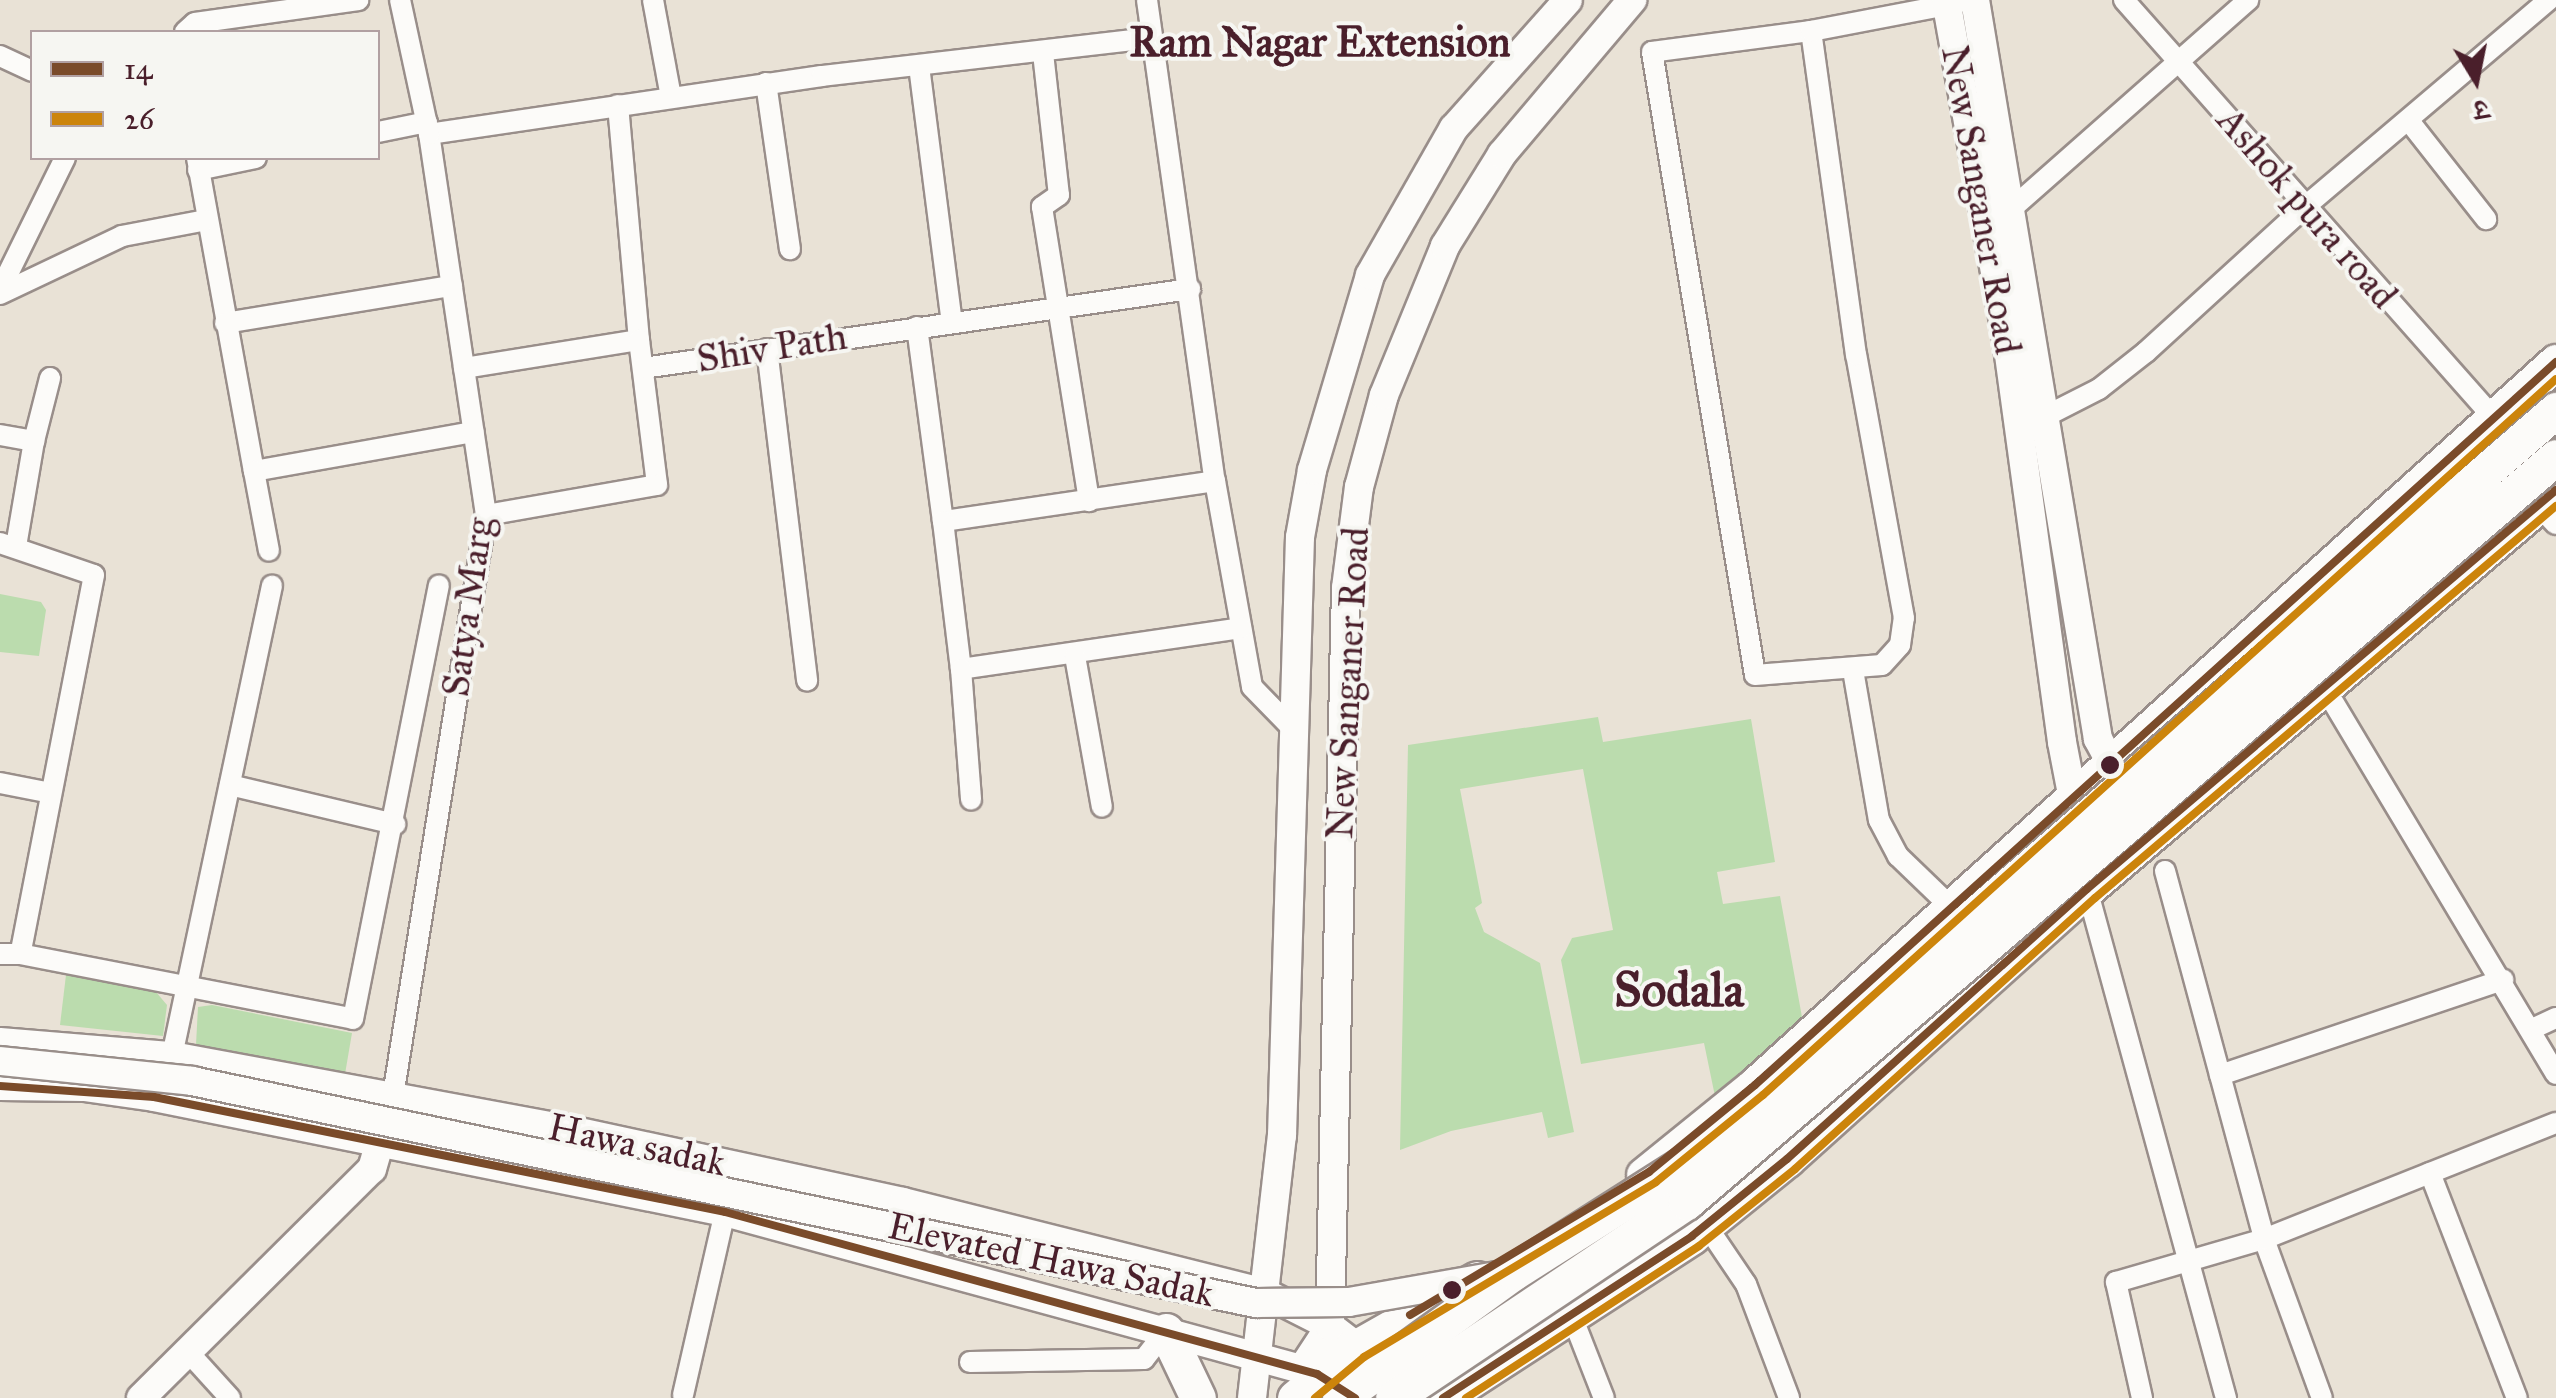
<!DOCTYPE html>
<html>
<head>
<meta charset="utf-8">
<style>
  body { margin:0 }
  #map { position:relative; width:2556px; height:1398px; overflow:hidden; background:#e9e2d6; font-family:"IM FELL Great Primer","Noto Serif Devanagari",serif }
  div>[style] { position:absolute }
  .green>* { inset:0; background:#bbdcae }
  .roads { filter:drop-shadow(2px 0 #998e8a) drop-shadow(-2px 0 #998e8a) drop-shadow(0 2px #998e8a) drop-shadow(0 -2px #998e8a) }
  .street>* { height:20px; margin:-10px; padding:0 10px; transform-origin:10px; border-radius:10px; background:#fcfbf9 }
  .secondary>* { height:28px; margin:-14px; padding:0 14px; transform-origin:14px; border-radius:14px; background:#fcfbf9 }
  .highway>* { height:35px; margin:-17.5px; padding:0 17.5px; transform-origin:17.5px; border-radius:17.5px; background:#fcfbf9 }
  .bridges { filter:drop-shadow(2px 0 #998e8a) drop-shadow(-2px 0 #998e8a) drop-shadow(0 2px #998e8a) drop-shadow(0 -2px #998e8a) }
  .secondary-bridge>* { height:28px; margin:-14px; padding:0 14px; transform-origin:14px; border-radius:14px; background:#fcfbf9 }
  .highway-bridge>* { height:35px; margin:-17.5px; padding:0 17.5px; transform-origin:17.5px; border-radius:17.5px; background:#fcfbf9 }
  .bus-1>* { height:8px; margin:-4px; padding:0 4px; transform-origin:4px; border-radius:4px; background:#7a4b2a }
  .bus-2>* { height:8px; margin:-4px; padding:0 4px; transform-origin:4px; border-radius:4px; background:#cc840b }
  .dots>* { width:28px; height:28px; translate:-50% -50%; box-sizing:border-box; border:5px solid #f6f6f2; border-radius:50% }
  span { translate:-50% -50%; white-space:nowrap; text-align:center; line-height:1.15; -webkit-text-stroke:8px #f6f6f2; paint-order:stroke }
  .street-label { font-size:38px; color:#4a1f2b }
  .quarter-label { font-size:42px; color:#4a1f2b; font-weight:700 }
  .district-label { font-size:48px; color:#4a1f2b; font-weight:700 }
  .legend { position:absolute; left:30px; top:30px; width:350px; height:130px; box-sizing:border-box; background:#f6f6f2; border:2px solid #b1a0a2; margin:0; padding:12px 18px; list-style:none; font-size:30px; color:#4a1f2b }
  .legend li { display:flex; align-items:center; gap:20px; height:50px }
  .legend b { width:50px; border:2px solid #b1a0a2 }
  .north { position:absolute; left:2426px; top:30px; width:100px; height:100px; -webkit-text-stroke:8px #f6f6f2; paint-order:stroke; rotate:170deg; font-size:28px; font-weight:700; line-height:40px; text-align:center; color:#4a1f2b }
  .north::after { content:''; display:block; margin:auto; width:35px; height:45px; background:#4a1f2b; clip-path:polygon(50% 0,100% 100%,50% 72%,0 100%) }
</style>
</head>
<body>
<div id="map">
  <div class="green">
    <div style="clip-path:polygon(0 594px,41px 602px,46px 610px,39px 656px,0 652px)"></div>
    <div style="clip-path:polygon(1598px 717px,1603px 742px,1751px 719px,1775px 862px,1717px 872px,1723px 904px,1780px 896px,1804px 1028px,1717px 1106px,1704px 1043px,1581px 1064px,1561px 960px,1572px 938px,1613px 930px,1583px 769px,1460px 789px,1482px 903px,1475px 908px,1484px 932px,1540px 963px,1574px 1132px,1548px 1138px,1542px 1112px,1451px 1131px,1400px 1150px,1408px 745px)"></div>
    <div style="clip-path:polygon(66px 975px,156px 992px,167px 1005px,163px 1036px,60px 1025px)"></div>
    <div style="clip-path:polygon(212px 1005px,352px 1033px,345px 1074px,196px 1045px,198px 1007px)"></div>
  </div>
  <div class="roads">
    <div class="street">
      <div style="left:653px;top:0;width:99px;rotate:79.5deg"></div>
      <div style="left:1147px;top:0;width:486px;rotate:82deg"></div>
      <div style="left:1215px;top:481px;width:209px;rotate:79.8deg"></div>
      <div style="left:1252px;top:687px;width:60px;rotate:45.7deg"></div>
      <div style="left:2124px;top:0;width:554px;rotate:48.51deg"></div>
      <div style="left:1811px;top:31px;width:160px;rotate:172.5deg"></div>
      <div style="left:1652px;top:52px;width:631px;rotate:80.61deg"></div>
      <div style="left:1755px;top:675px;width:127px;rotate:-4.5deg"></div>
      <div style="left:1882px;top:665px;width:27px;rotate:-48deg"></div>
      <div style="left:1900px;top:645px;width:27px;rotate:-82deg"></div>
      <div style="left:1904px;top:618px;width:267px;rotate:-100.3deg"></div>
      <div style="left:1856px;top:355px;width:327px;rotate:-97.9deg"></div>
      <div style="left:1811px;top:31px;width:150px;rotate:-10.8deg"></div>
      <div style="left:185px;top:32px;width:13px;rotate:-42deg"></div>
      <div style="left:195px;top:23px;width:165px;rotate:-8deg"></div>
      <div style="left:1043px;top:53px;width:143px;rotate:83.6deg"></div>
      <div style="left:1059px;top:195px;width:21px;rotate:145deg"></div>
      <div style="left:1042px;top:207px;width:298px;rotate:80.9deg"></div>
      <div style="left:0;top:56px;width:35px;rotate:25deg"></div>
      <div style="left:919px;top:66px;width:258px;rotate:82.7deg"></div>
      <div style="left:766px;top:83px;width:168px;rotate:81.8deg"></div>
      <div style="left:618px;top:105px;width:236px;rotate:84.9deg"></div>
      <div style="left:2409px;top:121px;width:125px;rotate:51.8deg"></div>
      <div style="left:378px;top:132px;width:50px;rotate:-11.5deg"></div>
      <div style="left:429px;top:134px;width:397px;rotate:-8.4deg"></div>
      <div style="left:822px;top:76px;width:329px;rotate:-6.6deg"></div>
      <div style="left:197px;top:158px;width:318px;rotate:79.7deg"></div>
      <div style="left:254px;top:471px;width:223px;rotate:-10.1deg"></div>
      <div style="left:198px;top:170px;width:59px;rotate:-11.7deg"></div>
      <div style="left:2009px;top:211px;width:319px;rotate:-41.4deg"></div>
      <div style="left:0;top:290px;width:147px;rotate:-63.8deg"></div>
      <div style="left:0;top:294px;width:135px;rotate:-25.4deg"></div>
      <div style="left:122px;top:236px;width:86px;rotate:-10.7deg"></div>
      <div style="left:225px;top:323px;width:230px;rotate:-9.3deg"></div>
      <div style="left:917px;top:327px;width:196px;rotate:82.4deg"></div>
      <div style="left:767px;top:349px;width:334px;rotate:83.1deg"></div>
      <div style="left:464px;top:368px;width:177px;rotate:-9.1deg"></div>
      <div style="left:639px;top:340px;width:146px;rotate:82.9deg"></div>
      <div style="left:657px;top:485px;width:174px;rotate:170deg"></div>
      <div style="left:643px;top:368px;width:553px;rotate:-8.22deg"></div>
      <div style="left:2044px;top:417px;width:62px;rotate:-27deg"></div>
      <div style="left:2099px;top:389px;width:60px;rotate:-38.2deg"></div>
      <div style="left:2146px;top:352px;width:218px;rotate:-42.4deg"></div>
      <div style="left:2307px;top:205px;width:317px;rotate:-40.3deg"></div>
      <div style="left:0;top:435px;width:35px;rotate:10deg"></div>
      <div style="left:34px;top:441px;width:107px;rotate:99.7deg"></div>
      <div style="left:34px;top:441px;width:65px;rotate:-75.7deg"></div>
      <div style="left:254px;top:471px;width:81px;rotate:79.4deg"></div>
      <div style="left:1215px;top:481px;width:275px;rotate:171.6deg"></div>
      <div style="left:943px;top:521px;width:149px;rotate:83.1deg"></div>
      <div style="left:961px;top:669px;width:283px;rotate:-8.3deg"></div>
      <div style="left:2538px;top:505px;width:26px;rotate:47deg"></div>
      <div style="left:0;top:543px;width:99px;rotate:18.8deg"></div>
      <div style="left:94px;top:575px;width:386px;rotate:101deg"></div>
      <div style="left:20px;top:954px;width:339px;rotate:11deg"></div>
      <div style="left:353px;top:1019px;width:442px;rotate:-78.8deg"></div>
      <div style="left:1075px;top:656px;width:153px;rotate:79.9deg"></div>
      <div style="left:961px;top:669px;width:131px;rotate:85.6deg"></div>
      <div style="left:1853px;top:670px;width:152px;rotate:80.2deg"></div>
      <div style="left:1879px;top:820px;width:41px;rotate:62.2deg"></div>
      <div style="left:1898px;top:856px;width:74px;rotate:43.9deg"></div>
      <div style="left:2323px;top:685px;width:453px;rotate:59.1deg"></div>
      <div style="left:0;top:783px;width:52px;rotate:11.1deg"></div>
      <div style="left:230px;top:785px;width:170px;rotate:13.3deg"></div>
      <div style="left:2165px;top:871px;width:381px;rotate:74.9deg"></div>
      <div style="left:2264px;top:1239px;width:169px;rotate:70deg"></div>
      <div style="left:2087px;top:889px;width:528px;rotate:74.73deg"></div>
      <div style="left:0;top:954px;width:20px"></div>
      <div style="left:2532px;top:1029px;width:26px;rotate:-25deg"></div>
      <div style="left:172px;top:1056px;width:481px;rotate:-78deg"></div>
      <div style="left:2220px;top:1075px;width:299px;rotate:-18.6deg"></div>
      <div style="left:393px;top:1096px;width:588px;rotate:-80.91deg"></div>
      <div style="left:486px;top:515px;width:385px;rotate:-98.5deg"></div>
      <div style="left:429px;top:134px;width:137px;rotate:-102.2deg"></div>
      <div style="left:2430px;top:1173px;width:241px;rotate:68.9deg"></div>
      <div style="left:1706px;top:1225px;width:71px;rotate:55.9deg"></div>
      <div style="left:1746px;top:1284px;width:122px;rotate:69.3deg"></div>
      <div style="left:1571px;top:1314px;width:90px;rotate:68.6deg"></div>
      <div style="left:189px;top:1353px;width:61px;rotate:47.7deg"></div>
      <div style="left:970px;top:1362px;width:174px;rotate:-1deg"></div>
      <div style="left:1144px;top:1359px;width:36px;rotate:-52deg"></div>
      <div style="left:683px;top:1395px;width:188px;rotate:-77.1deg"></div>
      <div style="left:2142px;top:1398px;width:119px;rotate:-102.6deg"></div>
      <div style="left:2116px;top:1282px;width:154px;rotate:-16.2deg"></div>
      <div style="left:2264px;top:1239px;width:314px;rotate:-21.7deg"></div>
    </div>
    <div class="secondary">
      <div style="left:1946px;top:0;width:338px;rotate:79.8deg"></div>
      <div style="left:2006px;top:333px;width:413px;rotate:82.2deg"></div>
      <div style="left:2062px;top:742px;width:53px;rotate:79.1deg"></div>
      <div style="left:2072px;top:794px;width:21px;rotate:59deg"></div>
      <div style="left:1975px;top:0;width:749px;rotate:80.55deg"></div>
      <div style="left:2098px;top:739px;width:44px;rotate:61.7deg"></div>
      <div style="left:0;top:1042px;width:173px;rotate:4.7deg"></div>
      <div style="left:172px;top:1056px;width:391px;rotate:10.5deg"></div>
      <div style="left:556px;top:1127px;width:355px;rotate:12.2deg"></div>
      <div style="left:903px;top:1202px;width:373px;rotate:14.1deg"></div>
      <div style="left:1265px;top:1293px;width:73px;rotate:26.9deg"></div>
      <div style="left:1330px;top:1326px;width:54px;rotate:37.5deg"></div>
      <div style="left:0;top:1086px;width:84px;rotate:0.7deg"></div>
      <div style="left:84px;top:1087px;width:71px;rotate:8.1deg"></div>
      <div style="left:154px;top:1097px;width:582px;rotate:11.39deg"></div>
      <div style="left:725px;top:1212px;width:613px;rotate:15.24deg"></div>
      <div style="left:1302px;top:1369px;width:51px;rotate:-56.9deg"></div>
      <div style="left:1330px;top:1326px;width:738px;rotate:-88.76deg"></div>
      <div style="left:1346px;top:588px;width:102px;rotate:-82.7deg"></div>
      <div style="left:1359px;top:487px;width:95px;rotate:-74.8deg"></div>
      <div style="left:1384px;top:395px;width:161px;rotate:-67.7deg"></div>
      <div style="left:1445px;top:246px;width:108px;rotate:-58.2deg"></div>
      <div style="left:1502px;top:154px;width:202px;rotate:-49.8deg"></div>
      <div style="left:141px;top:1398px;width:325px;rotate:-44.8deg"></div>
      <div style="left:372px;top:1169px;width:50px;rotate:-73.7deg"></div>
      <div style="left:1252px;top:1398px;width:264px;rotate:-83.5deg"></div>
      <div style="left:1282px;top:1136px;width:599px;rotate:-88.28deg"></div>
      <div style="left:1300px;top:537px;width:68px;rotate:-79.8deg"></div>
      <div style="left:1312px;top:470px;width:203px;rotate:-73.4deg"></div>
      <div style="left:1370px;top:275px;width:169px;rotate:-60.3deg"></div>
      <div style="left:1454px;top:128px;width:171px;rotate:-48.3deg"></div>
    </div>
    <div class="highway">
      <div style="left:1644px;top:1175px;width:143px;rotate:-39deg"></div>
      <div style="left:1755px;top:1085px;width:1079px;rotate:-42.07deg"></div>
      <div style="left:1166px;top:1331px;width:74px;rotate:64.5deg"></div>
      <div style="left:1295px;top:1398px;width:80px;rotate:-39.4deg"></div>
      <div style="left:1357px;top:1347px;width:138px;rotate:-29.5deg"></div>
      <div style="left:1443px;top:1398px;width:297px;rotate:-33deg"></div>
      <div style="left:1692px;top:1236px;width:122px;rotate:-39deg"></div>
      <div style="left:1787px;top:1159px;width:404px;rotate:-42deg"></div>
      <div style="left:2087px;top:889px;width:616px;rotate:-40.39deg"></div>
    </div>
  </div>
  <div class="bridges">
    <div class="secondary-bridge">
      <div style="left:0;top:1061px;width:193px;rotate:5.9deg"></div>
      <div style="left:192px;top:1081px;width:1087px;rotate:11.79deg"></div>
      <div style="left:1256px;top:1303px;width:93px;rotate:-0.6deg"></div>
      <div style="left:1349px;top:1302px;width:160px;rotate:-10deg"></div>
    </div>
    <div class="highway-bridge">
      <div style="left:1340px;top:1398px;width:215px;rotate:-35.9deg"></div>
      <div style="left:1514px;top:1272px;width:217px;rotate:-32.4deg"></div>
      <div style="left:1697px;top:1156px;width:1138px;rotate:-40.97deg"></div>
      <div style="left:1393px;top:1398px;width:353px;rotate:-33.8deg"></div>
      <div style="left:1686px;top:1202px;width:1145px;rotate:-40.57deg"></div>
    </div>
  </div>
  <div class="bus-1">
    <div style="left:0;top:1086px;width:154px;rotate:4.1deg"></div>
    <div style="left:154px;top:1097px;width:582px;rotate:11.39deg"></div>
    <div style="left:725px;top:1212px;width:614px;rotate:15.3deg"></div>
    <div style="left:1317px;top:1374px;width:45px;rotate:32.3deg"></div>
    <div style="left:1410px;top:1315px;width:279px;rotate:-30.9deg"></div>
    <div style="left:1649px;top:1172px;width:137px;rotate:-39.4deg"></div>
    <div style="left:1755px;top:1085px;width:1079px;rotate:-42.07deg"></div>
    <div style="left:1443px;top:1398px;width:297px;rotate:-33deg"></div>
    <div style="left:1692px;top:1236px;width:122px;rotate:-39deg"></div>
    <div style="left:1787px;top:1159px;width:404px;rotate:-42deg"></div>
    <div style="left:2087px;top:889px;width:616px;rotate:-40.39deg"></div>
  </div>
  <div class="bus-2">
    <div style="left:1315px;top:1398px;width:64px;rotate:-39.9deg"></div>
    <div style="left:1364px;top:1357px;width:340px;rotate:-30.9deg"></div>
    <div style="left:1656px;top:1182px;width:138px;rotate:-39.1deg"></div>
    <div style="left:1763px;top:1095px;width:1068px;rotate:-42.08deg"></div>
    <div style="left:1466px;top:1398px;width:278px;rotate:-33.1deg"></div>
    <div style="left:1699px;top:1246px;width:123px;rotate:-38.7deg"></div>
    <div style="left:1795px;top:1169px;width:404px;rotate:-42.1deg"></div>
    <div style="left:2095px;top:898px;width:605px;rotate:-40.38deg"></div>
  </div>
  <div class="dots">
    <div style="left:2110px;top:765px;background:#4a1f2b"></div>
    <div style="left:1452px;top:1290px;background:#4a1f2b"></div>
  </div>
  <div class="street-label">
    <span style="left:1981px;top:200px;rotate:80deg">New Sanganer Road</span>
    <span style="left:2307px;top:208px;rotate:49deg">Ashok pura road</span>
    <span style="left:772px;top:348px;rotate:-9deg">Shiv Path</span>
    <span style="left:468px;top:607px;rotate:-82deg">Satya Marg</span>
    <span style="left:1348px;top:683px;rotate:-87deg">New Sanganer Road</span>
    <span style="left:637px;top:1145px;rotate:12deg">Hawa sadak</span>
    <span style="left:1051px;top:1260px;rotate:12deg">Elevated Hawa Sadak</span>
  </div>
  <div class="quarter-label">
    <span style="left:1320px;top:42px">Ram Nagar Extension</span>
  </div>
  <div class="district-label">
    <span style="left:1679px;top:990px">Sodala</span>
  </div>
  <ul class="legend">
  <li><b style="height:12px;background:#7a4b2a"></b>14</li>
  <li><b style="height:12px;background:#cc840b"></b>26</li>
  </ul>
  <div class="north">उ</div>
</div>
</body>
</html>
